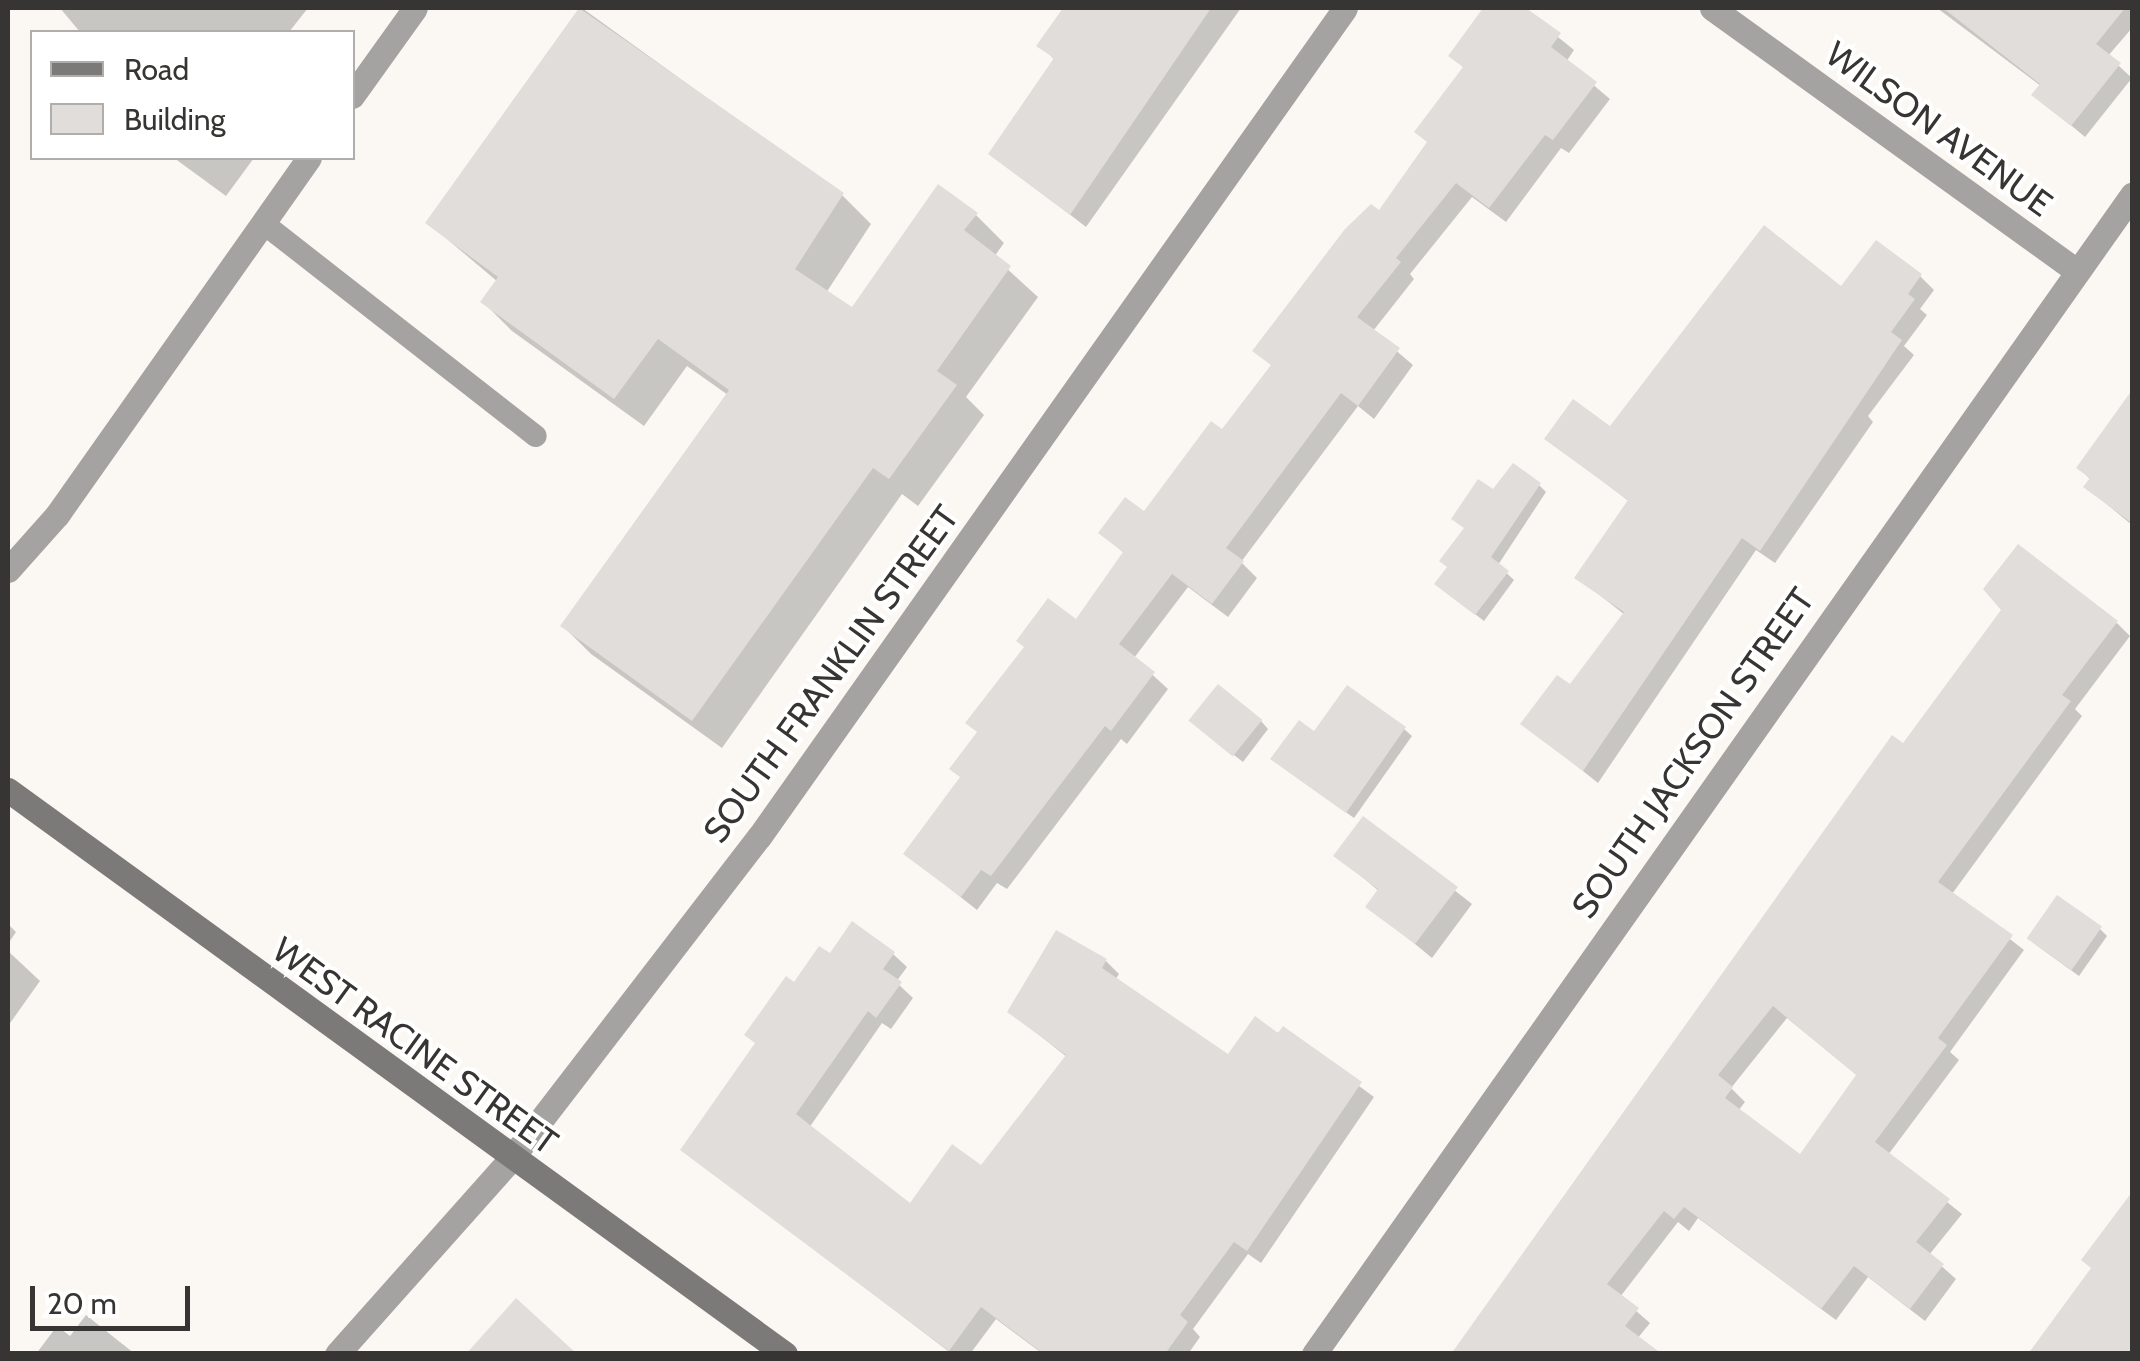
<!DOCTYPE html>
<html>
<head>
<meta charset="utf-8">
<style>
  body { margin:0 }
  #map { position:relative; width:2140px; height:1361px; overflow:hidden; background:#fbf8f4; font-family:Cabin,sans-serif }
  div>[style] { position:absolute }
  .shadow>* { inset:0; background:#0003 }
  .building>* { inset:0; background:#e1ddda; transform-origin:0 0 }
  .service>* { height:22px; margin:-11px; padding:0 11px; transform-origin:11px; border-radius:11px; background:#a4a3a1 }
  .minor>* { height:25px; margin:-12.5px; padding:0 12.5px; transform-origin:12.5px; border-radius:12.5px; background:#a4a3a1 }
  .tertiary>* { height:25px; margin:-12.5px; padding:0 12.5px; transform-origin:12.5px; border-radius:12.5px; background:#a4a3a1 }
  .secondary>* { height:25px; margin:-12.5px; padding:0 12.5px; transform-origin:12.5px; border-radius:12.5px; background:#7c7a78 }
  span { translate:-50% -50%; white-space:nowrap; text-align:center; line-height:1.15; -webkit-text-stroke:8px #fff; paint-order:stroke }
  .street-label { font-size:35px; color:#363533 }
  .frame { position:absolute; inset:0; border:10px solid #363533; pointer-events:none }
  .legend { position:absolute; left:30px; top:30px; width:325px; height:130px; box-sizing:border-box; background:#fff; border:2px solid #afaead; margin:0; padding:12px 18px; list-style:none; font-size:30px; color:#363533 }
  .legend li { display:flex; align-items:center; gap:20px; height:50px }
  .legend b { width:50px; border:2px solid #afaead }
  .scale { position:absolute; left:30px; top:1286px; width:160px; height:45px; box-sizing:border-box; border:5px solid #363533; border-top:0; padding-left:12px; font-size:30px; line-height:35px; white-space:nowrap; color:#363533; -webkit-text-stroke:8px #fff; paint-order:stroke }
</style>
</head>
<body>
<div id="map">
  <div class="shadow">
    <div style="clip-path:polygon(60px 8px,308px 8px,289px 32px,80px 32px)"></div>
    <div style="clip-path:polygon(582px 8px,842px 195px,871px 224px,826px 293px,852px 310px,976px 215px,1004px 243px,994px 257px,1038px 297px,966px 397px,984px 415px,918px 506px,902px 494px,722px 748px,591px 654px,563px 626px,728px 395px,687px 366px,644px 426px,512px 331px,483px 302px,498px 282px,428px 223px)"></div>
    <div style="clip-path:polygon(1066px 8px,1241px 8px,1086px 227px,992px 154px,1055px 60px,1040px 45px)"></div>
    <div style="clip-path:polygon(1486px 8px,1522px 8px,1574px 50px,1566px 62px,1610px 99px,1569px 153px,1561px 148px,1506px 222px,1472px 197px,1410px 274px,1414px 279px,1373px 331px,1413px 365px,1374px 419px,1358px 406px,1241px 562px,1257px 578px,1228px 617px,1188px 587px,1134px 658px,1168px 689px,1127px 744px,1121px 739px,1007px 889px,997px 883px,977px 910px,906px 854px,1125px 554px,1101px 533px,1145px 514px,1222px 433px,1273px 367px,1256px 350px,1380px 214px,1429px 143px,1465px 69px,1451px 55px)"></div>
    <div style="clip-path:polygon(1937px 8px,2132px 8px,2132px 28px,2108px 56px,2132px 78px,2085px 137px,2035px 95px,2041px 86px)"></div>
    <div style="clip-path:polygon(174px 158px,254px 158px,226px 196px)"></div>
    <div style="clip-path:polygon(1920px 276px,1934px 290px,1920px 309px,1927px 315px,1904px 346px,1914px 355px,1868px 416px,1873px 422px,1775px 563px,1756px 550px,1598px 783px,1524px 724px,1570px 688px,1625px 615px,1578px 578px,1630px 502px,1547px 439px,1611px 429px,1841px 289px)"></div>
    <div style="clip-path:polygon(2111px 423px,2132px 439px,2132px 525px,2086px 487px,2091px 480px,2079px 468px)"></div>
    <div style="clip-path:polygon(1539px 485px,1546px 492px,1498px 565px,1514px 580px,1484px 621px,1445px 591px,1493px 493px)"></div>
    <div style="clip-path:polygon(evenodd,2117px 623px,2130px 636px,2075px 709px,2082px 716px,1952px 894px,2024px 950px,1950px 1052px,1959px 1060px,1888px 1155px,1962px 1214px,1929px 1255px,1956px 1279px,1925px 1321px,1868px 1277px,1836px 1320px,1698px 1218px,1689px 1231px,1678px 1222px,1620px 1297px,1650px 1323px,1637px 1339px,1454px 1354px,1903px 747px,2117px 623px,1787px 1018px,1858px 1076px,1800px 1158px,1738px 1111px,1745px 1102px,1731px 1088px,1787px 1018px)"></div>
    <div style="clip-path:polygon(1261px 721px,1268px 729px,1243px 762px,1199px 728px)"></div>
    <div style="clip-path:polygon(1404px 729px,1412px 736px,1354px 818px,1281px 766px,1314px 735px)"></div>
    <div style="clip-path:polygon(1364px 819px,1472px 904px,1432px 958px,1369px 906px,1380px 892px,1336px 855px)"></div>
    <div style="clip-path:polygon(8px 924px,16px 932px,8px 944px)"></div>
    <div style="clip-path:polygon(2100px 929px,2107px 936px,2079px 976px,2036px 945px)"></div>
    <div style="clip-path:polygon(8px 951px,40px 981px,8px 1026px)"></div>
    <div style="clip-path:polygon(893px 954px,907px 967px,896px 982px,913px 998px,891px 1029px,882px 1023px,809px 1128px,911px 1206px,982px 1168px,1067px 1057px,1010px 1012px,1106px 961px,1119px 974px,1115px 980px,1229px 1058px,1283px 1030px,1374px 1097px,1261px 1263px,1248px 1254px,1193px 1329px,1200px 1337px,1188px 1354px,1043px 1354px,996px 1319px,970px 1354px,952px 1354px,684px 1150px,830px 956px)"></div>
    <div style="clip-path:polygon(2129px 1201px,2132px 1354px,2032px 1354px,2094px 1270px)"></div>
    <div style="clip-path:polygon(86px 1315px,135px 1354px,36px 1354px,57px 1326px,70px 1336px)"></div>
  </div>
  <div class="building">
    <div style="clip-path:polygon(579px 8px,844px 193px,795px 269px,852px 307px,938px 184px,978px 213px,964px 230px,1011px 266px,937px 371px,957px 385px,889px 479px,873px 468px,692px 721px,560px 626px,729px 390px,658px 339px,614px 399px,480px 302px,498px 277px,425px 223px)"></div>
    <div style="clip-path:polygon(1063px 8px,1211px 8px,1070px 215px,988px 154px,1054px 58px,1036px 46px)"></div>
    <div style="clip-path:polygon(1483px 8px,1526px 8px,1561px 33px,1551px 47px,1597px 82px,1553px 140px,1545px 135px,1489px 208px,1456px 183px,1396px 258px,1401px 262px,1357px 317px,1400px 348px,1358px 406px,1341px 393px,1226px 548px,1244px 561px,1212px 604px,1172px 574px,1119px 644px,1155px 672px,1111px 731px,1105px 726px,991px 876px,981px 870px,961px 897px,903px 854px,960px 777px,949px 769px,977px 732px,965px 723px,1024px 647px,1016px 641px,1048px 598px,1076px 619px,1123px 552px,1098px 533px,1125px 497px,1144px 511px,1211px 421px,1222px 429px,1271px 365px,1252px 351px,1345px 229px,1371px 204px,1379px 210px,1427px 142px,1414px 132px,1463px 67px,1448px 56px)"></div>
    <div style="clip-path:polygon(1943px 8px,2125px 8px,2096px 44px,2121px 63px,2071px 126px,2031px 95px,2040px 84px)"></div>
    <div style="clip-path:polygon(1764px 225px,1841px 286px,1876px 240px,1922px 274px,1908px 294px,1915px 299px,1891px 332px,1902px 340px,1760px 551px,1742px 538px,1583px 771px,1520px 724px,1557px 675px,1570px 684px,1624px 612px,1574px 578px,1628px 500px,1544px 439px,1573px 399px,1610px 426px)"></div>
    <div style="clip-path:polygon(2132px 390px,2132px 523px,2083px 487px,2090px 478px,2076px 468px)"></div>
    <div style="clip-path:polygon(1513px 463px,1541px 483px,1491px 557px,1509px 571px,1475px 615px,1434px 584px,1447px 567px,1439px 561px,1464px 528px,1451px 519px,1478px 479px,1493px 489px)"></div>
    <div style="clip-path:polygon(evenodd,2018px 544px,2118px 621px,2062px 695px,2071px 701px,1938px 882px,2013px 935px,1938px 1038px,1947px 1045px,1875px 1142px,1950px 1199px,1916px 1242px,1944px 1264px,1910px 1309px,1854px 1266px,1821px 1309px,1684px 1207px,1674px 1219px,1664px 1211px,1607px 1284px,1639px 1308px,1625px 1326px,1662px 1354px,1451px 1354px,1892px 735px,1903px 743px,2001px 610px,1983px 589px,2018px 544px,1773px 1006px,1856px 1075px,1800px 1154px,1725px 1098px,1733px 1087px,1718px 1075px,1773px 1006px)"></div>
    <div style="left:1218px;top:684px;width:57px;height:47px;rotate:39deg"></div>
    <div style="clip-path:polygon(1347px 685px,1406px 727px,1346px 813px,1270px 759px,1299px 720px,1314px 731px)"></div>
    <div style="clip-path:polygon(1363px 816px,1458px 887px,1415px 944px,1365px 907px,1378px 889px,1333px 856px)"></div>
    <div style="left:2057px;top:895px;width:55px;height:53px;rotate:35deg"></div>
    <div style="clip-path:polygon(852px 921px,895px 952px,883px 969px,902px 982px,876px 1018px,868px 1011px,796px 1114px,910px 1203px,952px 1144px,981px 1165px,1066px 1055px,1007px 1012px,1056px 930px,1107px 959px,1102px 968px,1228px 1054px,1255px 1016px,1278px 1033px,1283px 1026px,1362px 1082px,1247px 1251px,1234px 1242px,1180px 1315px,1188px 1322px,1165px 1354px,1044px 1354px,981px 1307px,949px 1351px,680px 1150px,755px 1043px,744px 1035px,786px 976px,794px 982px,819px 946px,830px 953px)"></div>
    <div style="clip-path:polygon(2132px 1192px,2132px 1354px,2028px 1354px,2091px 1268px,2081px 1260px)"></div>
    <div style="clip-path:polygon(516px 1298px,577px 1354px,466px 1354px)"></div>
  </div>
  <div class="service">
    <div style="left:263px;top:223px;width:346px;rotate:38deg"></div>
  </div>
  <div class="minor">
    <div style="left:1712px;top:8px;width:449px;rotate:35.8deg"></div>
    <div style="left:352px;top:96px;width:108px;rotate:-54.4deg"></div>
    <div style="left:8px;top:570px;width:74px;rotate:-48.3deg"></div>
    <div style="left:57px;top:515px;width:437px;rotate:-54.8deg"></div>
    <div style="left:337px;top:1354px;width:260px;rotate:-48.3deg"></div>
    <div style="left:510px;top:1160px;width:408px;rotate:-52.4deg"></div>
    <div style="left:759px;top:837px;width:1015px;rotate:-54.74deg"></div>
  </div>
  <div class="tertiary">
    <div style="left:1314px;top:1354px;width:1419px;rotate:-54.79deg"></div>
  </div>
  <div class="secondary">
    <div style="left:8px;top:790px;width:960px;rotate:35.97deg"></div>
  </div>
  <div class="street-label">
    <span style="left:1939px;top:129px;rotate:36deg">WILSON AVENUE</span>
    <span style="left:831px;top:674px;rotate:-54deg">SOUTH FRANKLIN STREET</span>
    <span style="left:1693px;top:753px;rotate:-55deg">SOUTH JACKSON STREET</span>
    <span style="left:415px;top:1046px;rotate:36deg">WEST RACINE STREET</span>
  </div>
  <div class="frame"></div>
  <ul class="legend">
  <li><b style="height:12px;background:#7c7a78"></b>Road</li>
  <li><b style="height:28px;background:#e1ddda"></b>Building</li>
  </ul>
  <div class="scale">20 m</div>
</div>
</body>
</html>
